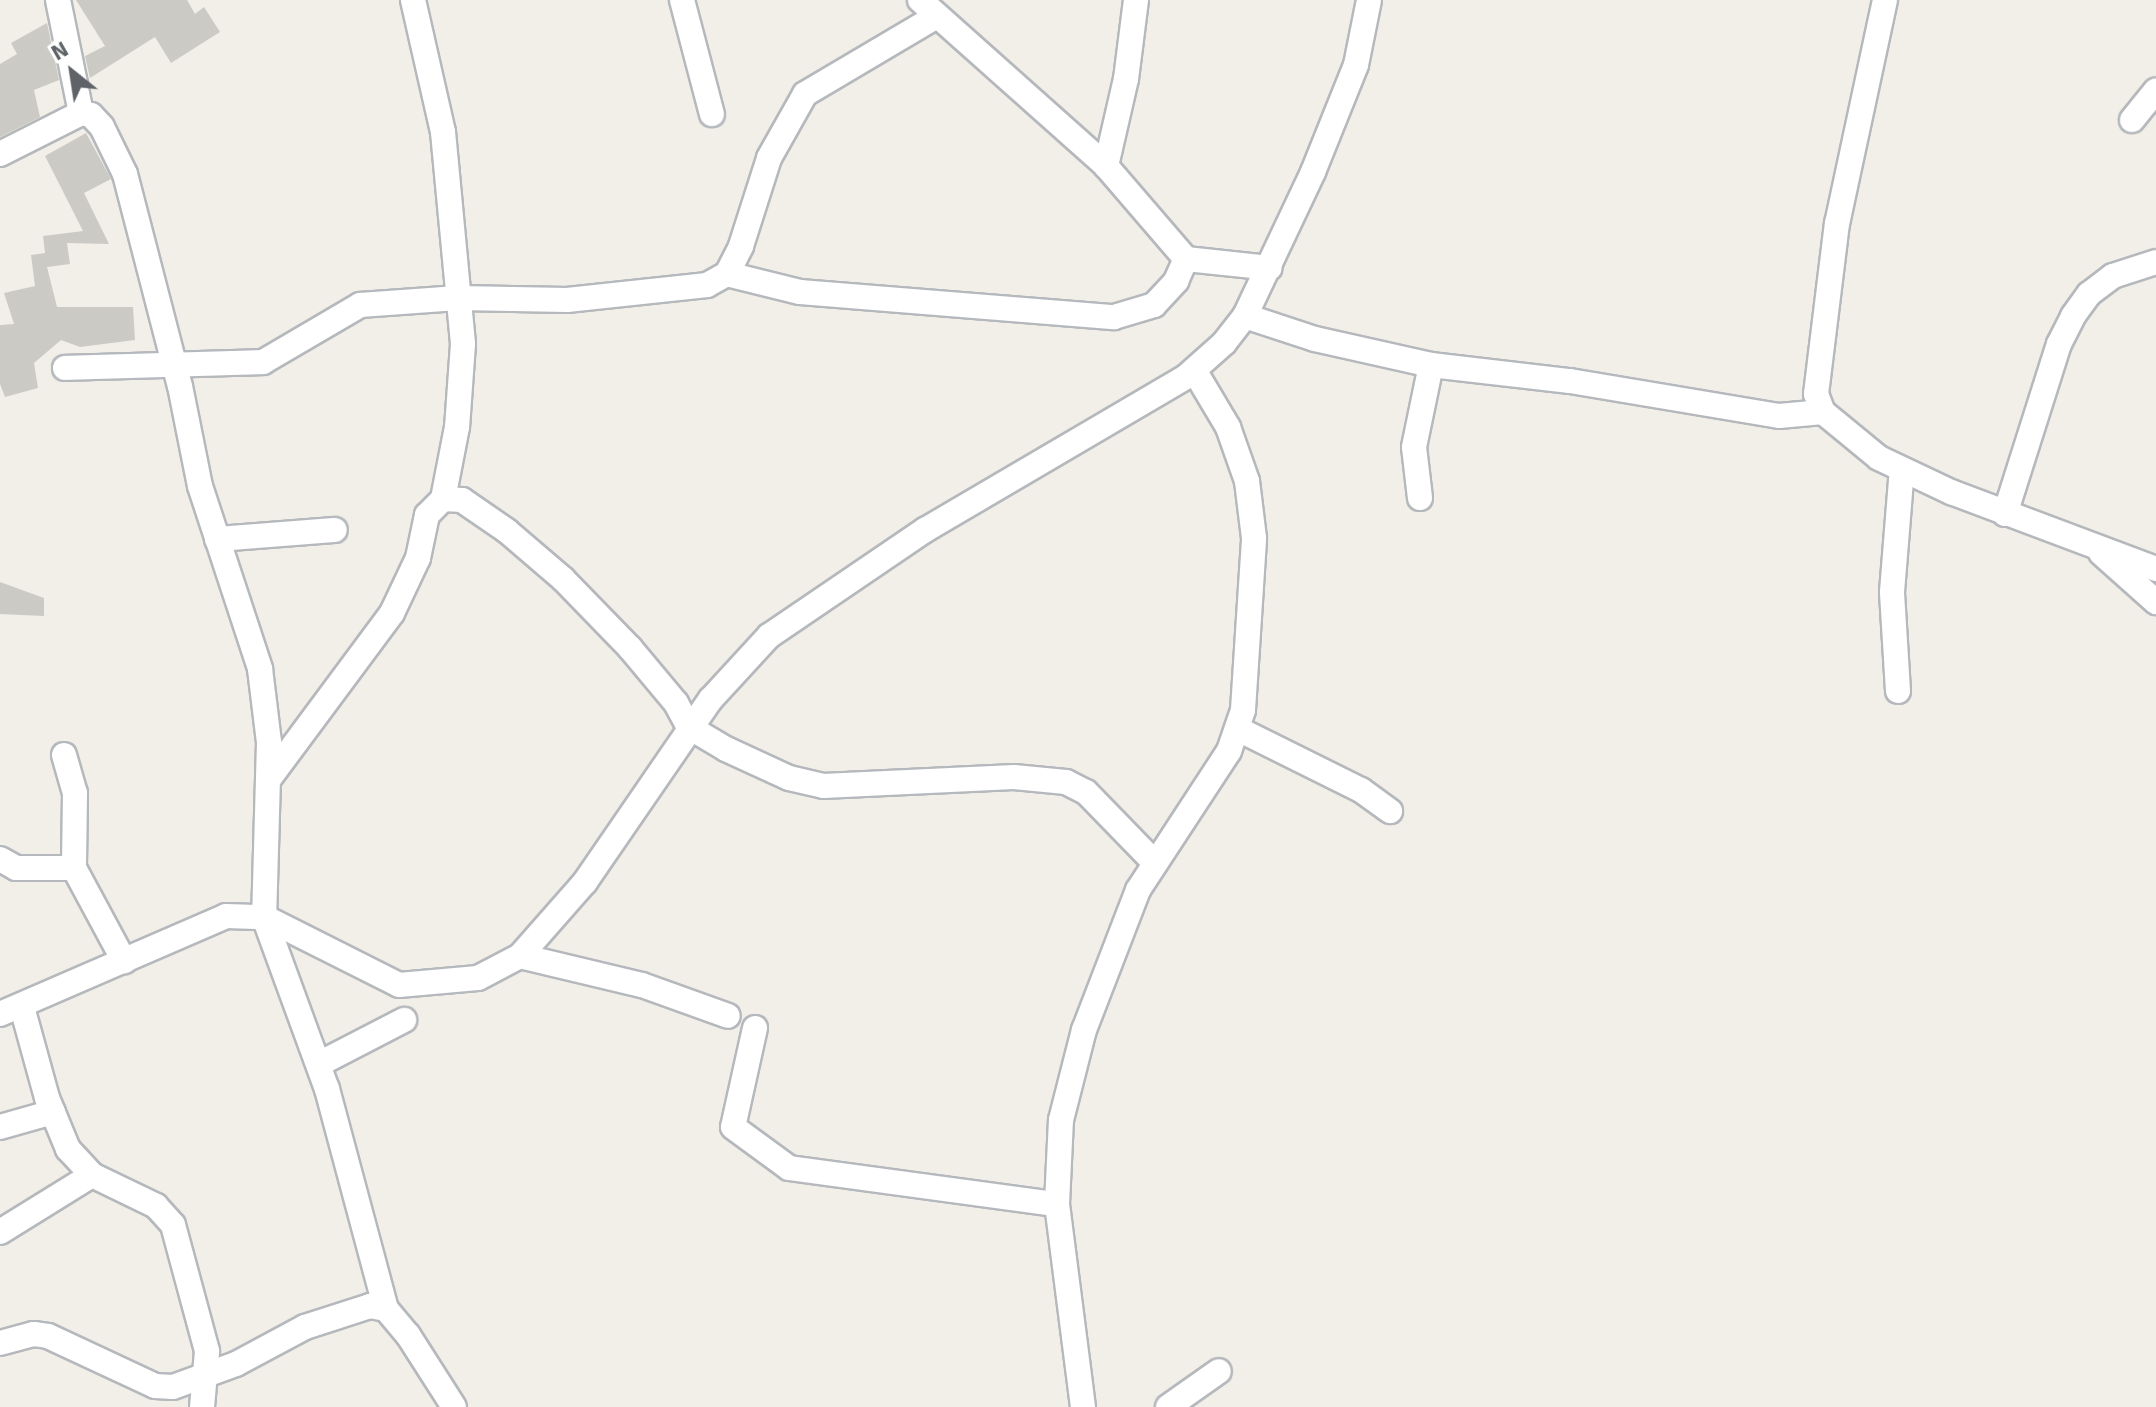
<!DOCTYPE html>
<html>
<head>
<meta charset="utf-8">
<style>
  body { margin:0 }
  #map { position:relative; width:2156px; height:1407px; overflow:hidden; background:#f1efe8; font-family:Signika,sans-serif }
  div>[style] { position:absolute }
  .building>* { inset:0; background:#cccac5 }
  .roads { filter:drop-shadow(2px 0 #b5b8bc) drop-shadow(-2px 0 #b5b8bc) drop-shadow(0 2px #b5b8bc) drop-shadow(0 -2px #b5b8bc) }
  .minor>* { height:24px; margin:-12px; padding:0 12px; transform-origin:12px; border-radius:12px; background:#fff }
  span { translate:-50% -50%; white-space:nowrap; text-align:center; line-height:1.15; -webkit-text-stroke:7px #fff; paint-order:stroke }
  .north { position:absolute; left:32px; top:32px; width:80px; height:80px; -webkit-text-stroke:6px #fff; paint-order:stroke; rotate:330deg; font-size:22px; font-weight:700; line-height:32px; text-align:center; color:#5f6368 }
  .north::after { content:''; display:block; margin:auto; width:28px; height:36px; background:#5f6368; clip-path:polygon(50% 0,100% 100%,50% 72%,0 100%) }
</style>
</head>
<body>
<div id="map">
  <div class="building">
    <div style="clip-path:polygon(76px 0,187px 0,195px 14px,204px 7px,220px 32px,171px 63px,155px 37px,90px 78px,85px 56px,105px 46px)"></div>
    <div style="clip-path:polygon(47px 23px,59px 80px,34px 90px,40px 117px,0 137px,0 64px,17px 54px,11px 43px)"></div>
    <div style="clip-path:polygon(86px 133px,111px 179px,84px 193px,109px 244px,67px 243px,70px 264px,47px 267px,57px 307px,133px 307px,135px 340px,80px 347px,61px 340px,34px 363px,38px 388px,5px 397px,0 384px,0 325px,14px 324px,4px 293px,35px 286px,31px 255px,45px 253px,43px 236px,83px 231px,45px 156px)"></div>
    <div style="clip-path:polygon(0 582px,44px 598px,44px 616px,0 614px)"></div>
  </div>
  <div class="roads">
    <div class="minor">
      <div style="left:58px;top:0;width:115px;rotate:78.5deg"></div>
      <div style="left:413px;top:0;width:135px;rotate:77.2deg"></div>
      <div style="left:443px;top:132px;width:213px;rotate:84.6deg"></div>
      <div style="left:463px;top:344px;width:83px;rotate:94.1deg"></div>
      <div style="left:457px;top:427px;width:73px;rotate:101deg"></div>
      <div style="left:682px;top:0;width:118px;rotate:75.3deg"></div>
      <div style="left:920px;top:0;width:249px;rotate:41.7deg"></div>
      <div style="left:1106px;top:166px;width:123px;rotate:49.3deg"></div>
      <div style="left:1186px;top:259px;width:84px;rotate:6.1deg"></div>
      <div style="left:1885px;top:0;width:228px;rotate:102.1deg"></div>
      <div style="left:1837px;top:223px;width:172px;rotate:97deg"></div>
      <div style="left:1816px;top:394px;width:19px;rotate:69deg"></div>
      <div style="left:1823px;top:412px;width:72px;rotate:39.4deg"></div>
      <div style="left:1879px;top:458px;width:80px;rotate:25.3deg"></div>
      <div style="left:1951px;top:492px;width:219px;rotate:20.6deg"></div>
      <div style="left:2132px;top:120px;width:38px;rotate:-51deg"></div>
      <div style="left:0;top:154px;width:91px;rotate:-26.8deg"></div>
      <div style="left:81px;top:113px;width:10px;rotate:11deg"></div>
      <div style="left:91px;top:115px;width:16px;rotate:47deg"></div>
      <div style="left:102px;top:127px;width:52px;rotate:63.9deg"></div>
      <div style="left:125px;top:174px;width:219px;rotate:75.5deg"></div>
      <div style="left:180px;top:386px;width:102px;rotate:78.7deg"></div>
      <div style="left:200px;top:486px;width:193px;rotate:71.8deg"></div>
      <div style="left:260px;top:669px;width:74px;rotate:83deg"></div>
      <div style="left:269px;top:742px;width:175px;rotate:91.6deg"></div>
      <div style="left:264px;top:917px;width:183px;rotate:69.9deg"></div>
      <div style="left:327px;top:1089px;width:228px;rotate:75deg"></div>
      <div style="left:1106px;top:166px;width:89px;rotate:-77.1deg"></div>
      <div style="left:1126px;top:79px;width:80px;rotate:-82.8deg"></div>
      <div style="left:727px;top:274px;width:75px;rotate:13.9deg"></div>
      <div style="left:800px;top:292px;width:315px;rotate:4.6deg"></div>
      <div style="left:1114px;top:317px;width:42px;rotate:-16.7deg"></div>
      <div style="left:1154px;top:305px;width:33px;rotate:-47deg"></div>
      <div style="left:1176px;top:281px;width:24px;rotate:-66deg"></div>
      <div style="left:1245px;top:316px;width:74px;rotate:18.2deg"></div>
      <div style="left:1315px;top:339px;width:119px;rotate:12.6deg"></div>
      <div style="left:1431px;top:365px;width:140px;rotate:6.6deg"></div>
      <div style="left:1570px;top:381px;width:212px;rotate:9.5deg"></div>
      <div style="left:1779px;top:416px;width:44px;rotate:-5.2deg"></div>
      <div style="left:65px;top:368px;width:198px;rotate:-1.7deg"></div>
      <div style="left:263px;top:362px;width:113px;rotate:-30.4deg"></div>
      <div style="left:360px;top:305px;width:98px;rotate:-4.1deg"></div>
      <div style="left:458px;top:298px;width:109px;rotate:1.1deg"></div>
      <div style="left:567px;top:300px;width:141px;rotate:-6.1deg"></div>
      <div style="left:707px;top:285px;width:23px;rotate:-29deg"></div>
      <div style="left:727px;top:274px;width:31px;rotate:-63deg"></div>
      <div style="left:741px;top:246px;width:92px;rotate:-72.3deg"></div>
      <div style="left:769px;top:158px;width:73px;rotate:-60.6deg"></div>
      <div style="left:805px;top:94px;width:153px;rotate:-30.6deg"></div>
      <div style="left:1420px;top:498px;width:51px;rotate:-96.7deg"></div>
      <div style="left:1414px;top:447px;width:84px;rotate:-78.3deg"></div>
      <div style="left:2005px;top:514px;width:178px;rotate:-72.4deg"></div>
      <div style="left:2059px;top:344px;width:31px;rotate:-63deg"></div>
      <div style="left:2073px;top:316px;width:27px;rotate:-54deg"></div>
      <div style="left:2089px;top:294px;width:30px;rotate:-37deg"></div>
      <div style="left:2113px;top:276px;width:45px;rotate:-18deg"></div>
      <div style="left:217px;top:539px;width:118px;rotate:-4.4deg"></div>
      <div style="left:2101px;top:553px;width:74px;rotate:41.7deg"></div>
      <div style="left:1898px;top:691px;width:99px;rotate:-93.5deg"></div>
      <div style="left:1892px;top:592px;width:123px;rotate:-85.4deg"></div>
      <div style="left:1238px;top:729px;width:137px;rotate:26.4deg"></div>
      <div style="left:1361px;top:790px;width:36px;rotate:36deg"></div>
      <div style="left:64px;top:755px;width:40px;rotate:74deg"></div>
      <div style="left:75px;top:793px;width:75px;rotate:90.8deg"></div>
      <div style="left:268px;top:780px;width:208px;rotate:-53.4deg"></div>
      <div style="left:392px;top:613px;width:61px;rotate:-64.7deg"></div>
      <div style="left:418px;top:558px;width:44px;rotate:-78.2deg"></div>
      <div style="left:427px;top:515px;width:23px;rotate:-45deg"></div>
      <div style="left:443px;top:499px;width:19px;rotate:3deg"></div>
      <div style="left:462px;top:500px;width:55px;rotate:34.6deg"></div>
      <div style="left:507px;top:531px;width:74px;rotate:40.6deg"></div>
      <div style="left:563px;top:579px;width:96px;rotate:45.8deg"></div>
      <div style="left:630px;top:648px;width:72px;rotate:50.1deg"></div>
      <div style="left:676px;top:703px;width:27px;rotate:62deg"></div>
      <div style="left:689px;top:727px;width:43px;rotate:30.7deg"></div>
      <div style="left:726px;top:749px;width:69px;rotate:24.7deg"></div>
      <div style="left:789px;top:778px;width:35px;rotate:13deg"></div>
      <div style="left:823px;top:786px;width:191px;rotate:-2.7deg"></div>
      <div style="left:1014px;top:777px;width:52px;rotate:5.5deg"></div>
      <div style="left:1066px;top:782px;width:22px;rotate:27deg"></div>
      <div style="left:1086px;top:792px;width:99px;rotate:45.8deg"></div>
      <div style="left:0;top:859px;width:18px;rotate:29deg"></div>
      <div style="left:16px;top:868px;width:58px"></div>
      <div style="left:74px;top:868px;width:106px;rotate:61.7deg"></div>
      <div style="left:520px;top:956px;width:125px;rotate:13.4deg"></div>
      <div style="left:642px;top:985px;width:91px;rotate:19.8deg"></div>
      <div style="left:22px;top:1007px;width:94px;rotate:74.6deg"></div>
      <div style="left:47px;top:1098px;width:55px;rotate:67.6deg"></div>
      <div style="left:68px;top:1149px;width:35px;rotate:47deg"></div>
      <div style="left:92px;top:1175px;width:71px;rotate:25.8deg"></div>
      <div style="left:156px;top:1206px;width:25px;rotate:48deg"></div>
      <div style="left:173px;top:1225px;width:131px;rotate:74.9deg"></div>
      <div style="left:207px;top:1351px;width:56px;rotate:95.1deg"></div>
      <div style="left:0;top:1014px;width:246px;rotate:-23.4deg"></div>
      <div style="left:226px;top:916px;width:38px;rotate:2deg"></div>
      <div style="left:264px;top:917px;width:151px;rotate:26.7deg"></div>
      <div style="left:399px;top:985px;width:79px;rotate:-5.1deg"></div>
      <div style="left:478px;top:978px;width:47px;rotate:-27.6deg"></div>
      <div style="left:520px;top:956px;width:98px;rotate:-48.7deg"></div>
      <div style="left:585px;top:882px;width:222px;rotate:-55.5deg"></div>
      <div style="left:711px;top:699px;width:86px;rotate:-47.4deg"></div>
      <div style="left:769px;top:636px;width:189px;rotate:-34.2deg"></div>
      <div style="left:925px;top:530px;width:304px;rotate:-30.4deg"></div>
      <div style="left:1187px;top:376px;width:50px;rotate:-41.7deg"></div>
      <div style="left:1224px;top:343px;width:34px;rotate:-52deg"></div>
      <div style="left:1245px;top:316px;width:159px;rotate:-64.7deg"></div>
      <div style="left:1313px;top:172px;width:115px;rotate:-68.1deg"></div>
      <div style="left:1356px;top:65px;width:66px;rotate:-78.7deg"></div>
      <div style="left:755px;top:1028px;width:101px;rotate:102.5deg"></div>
      <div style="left:733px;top:1127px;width:69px;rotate:36.2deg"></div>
      <div style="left:789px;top:1168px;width:270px;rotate:7.7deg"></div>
      <div style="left:319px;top:1064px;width:96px;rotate:-27.4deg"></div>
      <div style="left:0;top:1127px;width:55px;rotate:-15.8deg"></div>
      <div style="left:0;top:1232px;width:108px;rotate:-31.8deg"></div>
      <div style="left:0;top:1343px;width:35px;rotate:-15deg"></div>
      <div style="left:34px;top:1334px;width:14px;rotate:8deg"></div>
      <div style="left:48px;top:1336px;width:118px;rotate:25deg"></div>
      <div style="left:155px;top:1386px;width:18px;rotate:3deg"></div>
      <div style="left:173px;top:1387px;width:67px;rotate:-20.1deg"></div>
      <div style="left:236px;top:1364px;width:78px;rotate:-28.2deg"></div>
      <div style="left:305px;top:1327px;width:68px;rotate:-17.9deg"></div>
      <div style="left:370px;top:1306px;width:16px;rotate:11deg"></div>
      <div style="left:386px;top:1309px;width:34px;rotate:50deg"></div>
      <div style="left:408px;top:1335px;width:85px;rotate:57.4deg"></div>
      <div style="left:1083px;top:1407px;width:205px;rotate:-97.3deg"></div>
      <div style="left:1057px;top:1204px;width:84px;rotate:-87.3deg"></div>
      <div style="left:1061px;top:1120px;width:93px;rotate:-75.7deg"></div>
      <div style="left:1084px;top:1030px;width:150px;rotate:-68.9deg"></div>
      <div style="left:1138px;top:890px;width:166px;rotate:-56.8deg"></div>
      <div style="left:1229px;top:751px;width:43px;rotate:-71.1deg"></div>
      <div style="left:1243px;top:710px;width:172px;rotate:-86.3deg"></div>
      <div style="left:1254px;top:538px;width:57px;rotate:-97deg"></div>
      <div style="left:1247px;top:481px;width:57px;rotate:-109.4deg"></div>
      <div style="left:1228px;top:427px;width:66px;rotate:-120.8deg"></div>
      <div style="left:1168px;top:1407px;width:62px;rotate:-35.2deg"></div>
    </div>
  </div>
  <div class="north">N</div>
</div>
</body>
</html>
